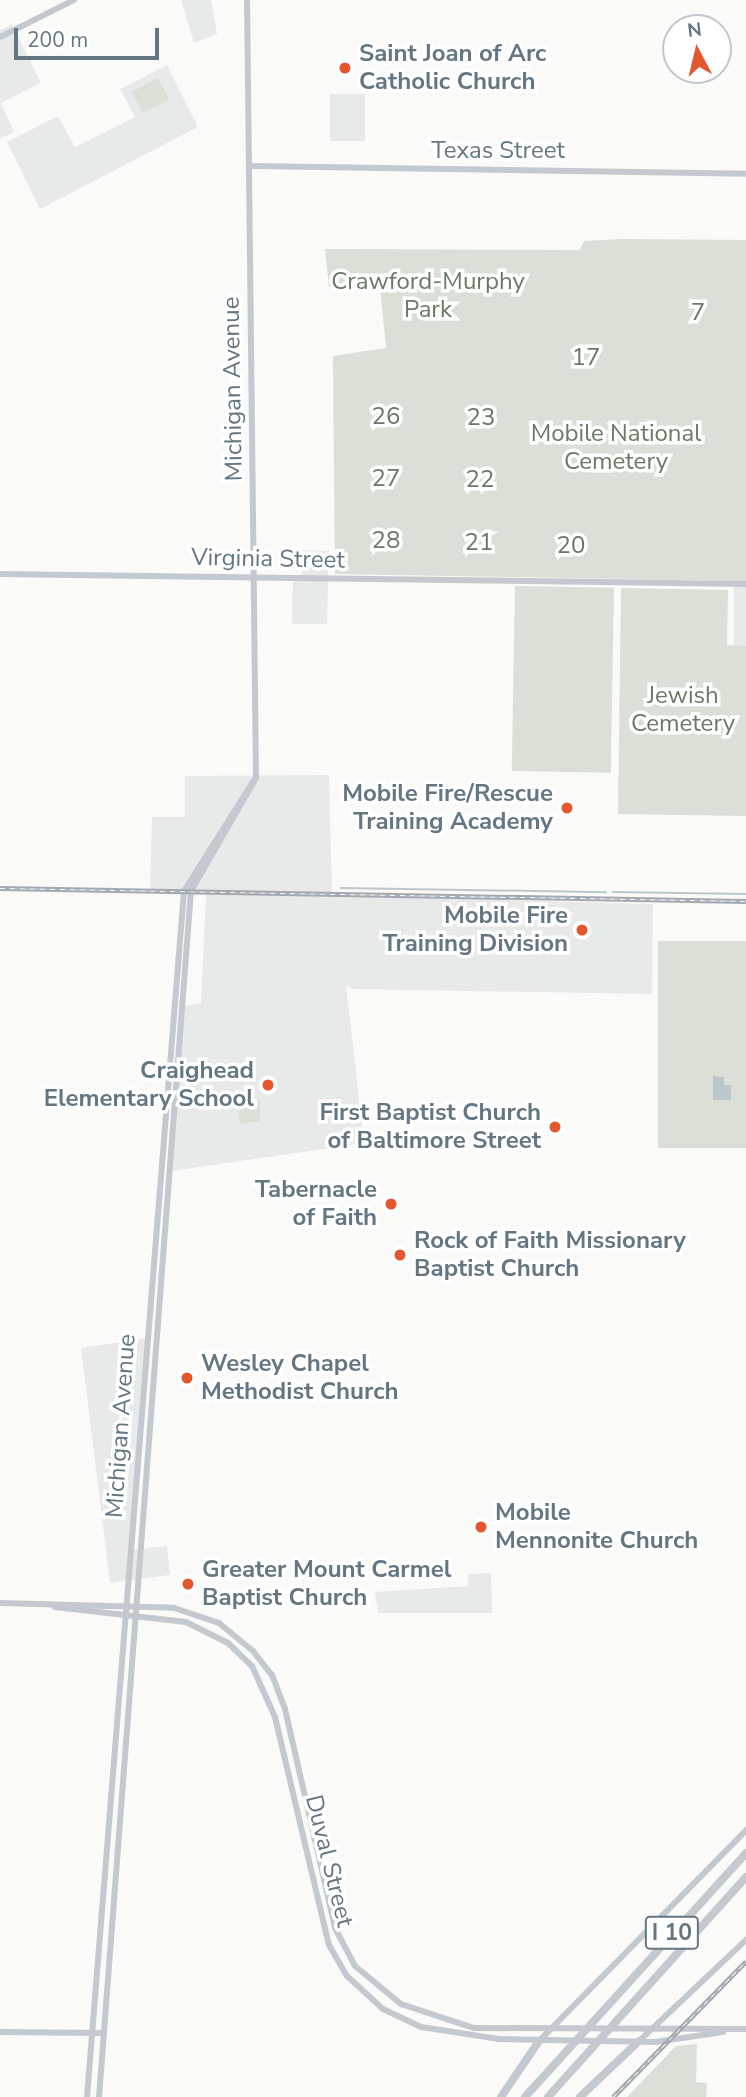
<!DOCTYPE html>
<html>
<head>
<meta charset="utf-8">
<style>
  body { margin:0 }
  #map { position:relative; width:746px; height:2097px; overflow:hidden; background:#fafaf8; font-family:"Nunito Sans",sans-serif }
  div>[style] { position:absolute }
  .built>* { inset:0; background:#e8e9e9; transform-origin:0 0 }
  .green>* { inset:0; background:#dadfd7; transform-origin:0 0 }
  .water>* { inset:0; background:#bbc7cb }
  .stream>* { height:2px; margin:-1px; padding:0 1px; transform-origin:1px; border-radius:1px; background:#bbc7cb }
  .secondary>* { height:6px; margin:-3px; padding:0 3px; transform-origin:3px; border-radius:3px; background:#c3c9ce }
  .primary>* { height:6px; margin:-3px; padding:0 3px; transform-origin:3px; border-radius:3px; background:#c3c9ce }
  .highway>* { height:8px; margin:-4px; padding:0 4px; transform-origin:4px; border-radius:4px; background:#c3c9ce }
  .rail>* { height:4.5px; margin-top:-2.25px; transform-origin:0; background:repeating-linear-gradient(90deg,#fff 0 5px,#a2aab0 0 10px); box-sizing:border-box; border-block:2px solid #a2aab0 }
  .dots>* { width:19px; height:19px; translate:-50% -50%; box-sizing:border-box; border:4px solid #fff; border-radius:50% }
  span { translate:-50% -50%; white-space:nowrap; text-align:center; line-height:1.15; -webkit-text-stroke:7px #fff; paint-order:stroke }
  .shield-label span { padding:2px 5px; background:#fff; border:2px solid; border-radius:5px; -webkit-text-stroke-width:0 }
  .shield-label { font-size:23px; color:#657683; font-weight:700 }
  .poi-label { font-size:24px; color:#657683; font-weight:700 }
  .left { translate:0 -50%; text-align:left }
  .right { translate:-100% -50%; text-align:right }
  .street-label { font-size:24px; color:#657683 }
  .park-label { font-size:24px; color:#687a64 }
  .north { position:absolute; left:662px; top:14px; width:70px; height:70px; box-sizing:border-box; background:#fff; border:2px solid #c1c8cd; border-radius:50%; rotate:353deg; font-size:19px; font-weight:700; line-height:28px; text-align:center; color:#657683 }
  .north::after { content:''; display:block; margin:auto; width:24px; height:32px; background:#e4572e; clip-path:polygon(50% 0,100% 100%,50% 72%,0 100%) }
  .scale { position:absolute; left:14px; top:28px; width:145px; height:32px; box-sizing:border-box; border:4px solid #657683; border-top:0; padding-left:9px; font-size:21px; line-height:24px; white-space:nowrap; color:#657683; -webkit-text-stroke:5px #fff; paint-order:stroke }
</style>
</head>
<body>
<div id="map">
  <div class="built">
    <div style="clip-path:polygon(181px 0,211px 0,217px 34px,194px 43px)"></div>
    <div style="clip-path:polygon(12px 24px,41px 83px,1px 103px,14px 132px,0 139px,0 30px)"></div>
    <div style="clip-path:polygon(167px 65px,198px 127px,40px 209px,7px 142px,58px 116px,75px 147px,135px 117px,120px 89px)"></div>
    <div style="left:330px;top:94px;width:35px;height:47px"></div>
    <div style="clip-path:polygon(301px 550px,329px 551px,327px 624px,292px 624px,293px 576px,302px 576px)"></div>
    <div style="left:734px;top:587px;width:12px;height:59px"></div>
    <div style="clip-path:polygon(329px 775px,332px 895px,653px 904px,652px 994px,352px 989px,346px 985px,364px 1143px,171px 1171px,185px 1006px,201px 1003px,206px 895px,150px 893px,152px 817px,185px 817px,185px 776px)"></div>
    <div style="clip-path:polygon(147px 1338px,131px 1550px,167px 1546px,170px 1575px,110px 1583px,81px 1348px)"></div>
    <div style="clip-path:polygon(491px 1573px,492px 1613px,378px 1613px,375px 1592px,468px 1586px,468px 1574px)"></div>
  </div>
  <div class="green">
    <div style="left:158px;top:78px;width:24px;height:30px;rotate:62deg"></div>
    <div style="clip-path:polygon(623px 239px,746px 240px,746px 581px,335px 574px,333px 356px,386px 348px,380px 287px,329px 287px,325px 249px,580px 250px,584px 241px)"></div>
    <div style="left:515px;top:586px;width:99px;height:185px;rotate:1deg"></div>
    <div style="clip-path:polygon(621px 588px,728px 590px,727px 645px,746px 646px,746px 816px,618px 814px)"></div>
    <div style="left:746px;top:941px;width:207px;height:88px;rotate:90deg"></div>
    <div style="clip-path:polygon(246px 1091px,260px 1100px,260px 1121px,240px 1124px,236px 1093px)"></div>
    <div style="clip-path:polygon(697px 2044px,696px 2082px,707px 2083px,706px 2097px,627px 2097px,676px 2046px)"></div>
  </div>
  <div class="water">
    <div style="clip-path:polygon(713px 1076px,724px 1077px,724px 1085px,731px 1085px,731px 1100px,713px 1100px)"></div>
  </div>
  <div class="stream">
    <div style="left:341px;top:888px;width:265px;rotate:0.9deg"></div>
    <div style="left:613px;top:892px;width:133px;rotate:0.9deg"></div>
  </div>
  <div class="secondary">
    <div style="left:250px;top:166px;width:496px;rotate:0.9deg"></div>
    <div style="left:0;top:574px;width:746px;rotate:0.77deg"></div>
    <div style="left:0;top:1603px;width:174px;rotate:1.6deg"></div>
    <div style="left:174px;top:1608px;width:47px;rotate:18.4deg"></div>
    <div style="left:219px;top:1623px;width:44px;rotate:39.5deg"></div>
    <div style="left:253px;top:1651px;width:31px;rotate:52deg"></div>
    <div style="left:272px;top:1675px;width:36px;rotate:69deg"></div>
    <div style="left:285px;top:1709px;width:225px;rotate:77.1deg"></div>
    <div style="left:335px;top:1928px;width:43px;rotate:62.2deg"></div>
    <div style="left:355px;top:1966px;width:60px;rotate:39.6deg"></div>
    <div style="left:401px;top:2004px;width:77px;rotate:18.2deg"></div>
    <div style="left:474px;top:2028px;width:272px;rotate:0.2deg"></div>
    <div style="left:55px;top:1607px;width:132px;rotate:6.5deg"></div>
    <div style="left:186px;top:1622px;width:47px;rotate:26.6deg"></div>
    <div style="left:228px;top:1643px;width:33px;rotate:44deg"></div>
    <div style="left:252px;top:1666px;width:56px;rotate:65.7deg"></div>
    <div style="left:275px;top:1717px;width:234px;rotate:76.7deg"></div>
    <div style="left:329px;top:1945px;width:36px;rotate:60deg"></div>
    <div style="left:347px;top:1976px;width:49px;rotate:42.5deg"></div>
    <div style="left:383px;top:2009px;width:42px;rotate:25.3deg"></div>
    <div style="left:421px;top:2027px;width:79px;rotate:8.7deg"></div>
    <div style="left:499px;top:2039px;width:156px;rotate:1.1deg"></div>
    <div style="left:655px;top:2042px;width:69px;rotate:-8.4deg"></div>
    <div style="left:0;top:2032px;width:104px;rotate:0.6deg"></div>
    <div style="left:539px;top:2041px;width:296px;rotate:-45.5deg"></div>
    <div style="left:638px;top:2042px;width:149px;rotate:-43.4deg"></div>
    <div style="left:87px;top:2097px;width:1210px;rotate:-85.4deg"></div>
    <div style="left:184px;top:891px;width:129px;rotate:-57.7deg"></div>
    <div style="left:99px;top:2097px;width:1210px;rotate:-85.64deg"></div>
    <div style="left:191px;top:891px;width:130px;rotate:-60.1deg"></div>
    <div style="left:256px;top:778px;width:778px;rotate:-90.66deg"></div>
  </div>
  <div class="primary">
    <div style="left:0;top:37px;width:83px;rotate:-26.6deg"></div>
  </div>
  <div class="highway">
    <div style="left:501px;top:2097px;width:68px;rotate:-55.8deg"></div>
    <div style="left:525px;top:2097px;width:329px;rotate:-47.8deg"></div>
    <div style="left:548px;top:2097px;width:296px;rotate:-48deg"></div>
    <div style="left:580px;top:2097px;width:80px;rotate:-43.5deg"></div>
  </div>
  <div class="rail">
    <div style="left:0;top:888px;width:746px;rotate:1deg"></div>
    <div style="left:613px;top:2097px;width:190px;rotate:-45.6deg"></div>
  </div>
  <div class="dots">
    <div style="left:345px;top:68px;background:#e4572e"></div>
    <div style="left:567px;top:808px;background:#e4572e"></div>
    <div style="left:582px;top:930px;background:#e4572e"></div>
    <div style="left:268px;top:1085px;background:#e4572e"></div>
    <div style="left:555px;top:1127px;background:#e4572e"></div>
    <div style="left:391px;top:1204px;background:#e4572e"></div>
    <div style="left:400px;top:1255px;background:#e4572e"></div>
    <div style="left:187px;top:1378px;background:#e4572e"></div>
    <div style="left:481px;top:1527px;background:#e4572e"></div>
    <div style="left:188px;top:1584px;background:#e4572e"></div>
  </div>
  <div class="shield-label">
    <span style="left:672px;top:1933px">I 10</span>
  </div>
  <div class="poi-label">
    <span class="left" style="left:359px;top:68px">Saint Joan of Arc<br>Catholic Church</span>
    <span class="right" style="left:553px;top:808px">Mobile Fire/Rescue<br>Training Academy</span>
    <span class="right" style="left:568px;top:930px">Mobile Fire<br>Training Division</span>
    <span class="right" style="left:254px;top:1085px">Craighead<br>Elementary School</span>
    <span class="right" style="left:541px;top:1127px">First Baptist Church<br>of Baltimore Street</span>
    <span class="right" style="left:377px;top:1204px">Tabernacle<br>of Faith</span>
    <span class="left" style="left:414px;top:1255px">Rock of Faith Missionary<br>Baptist Church</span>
    <span class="left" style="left:201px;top:1378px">Wesley Chapel<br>Methodist Church</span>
    <span class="left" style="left:495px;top:1527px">Mobile<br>Mennonite Church</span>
    <span class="left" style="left:202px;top:1584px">Greater Mount Carmel<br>Baptist Church</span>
  </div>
  <div class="street-label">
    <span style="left:498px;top:151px">Texas Street</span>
    <span style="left:233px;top:389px;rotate:-91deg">Michigan Avenue</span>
    <span style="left:268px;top:559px;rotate:1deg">Virginia Street</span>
    <span style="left:121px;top:1426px;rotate:-86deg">Michigan Avenue</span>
    <span style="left:329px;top:1861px;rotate:76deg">Duval Street</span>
  </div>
  <div class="park-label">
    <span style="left:428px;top:296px">Crawford-Murphy<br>Park</span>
    <span style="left:698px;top:313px">7</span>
    <span style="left:586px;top:358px">17</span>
    <span style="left:386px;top:417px">26</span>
    <span style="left:481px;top:418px">23</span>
    <span style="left:616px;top:448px">Mobile National<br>Cemetery</span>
    <span style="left:386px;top:479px">27</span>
    <span style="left:480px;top:480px">22</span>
    <span style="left:386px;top:541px">28</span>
    <span style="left:479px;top:543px">21</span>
    <span style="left:571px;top:546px">20</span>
    <span style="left:683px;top:710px">Jewish<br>Cemetery</span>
  </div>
  <div class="north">N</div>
  <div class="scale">200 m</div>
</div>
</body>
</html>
